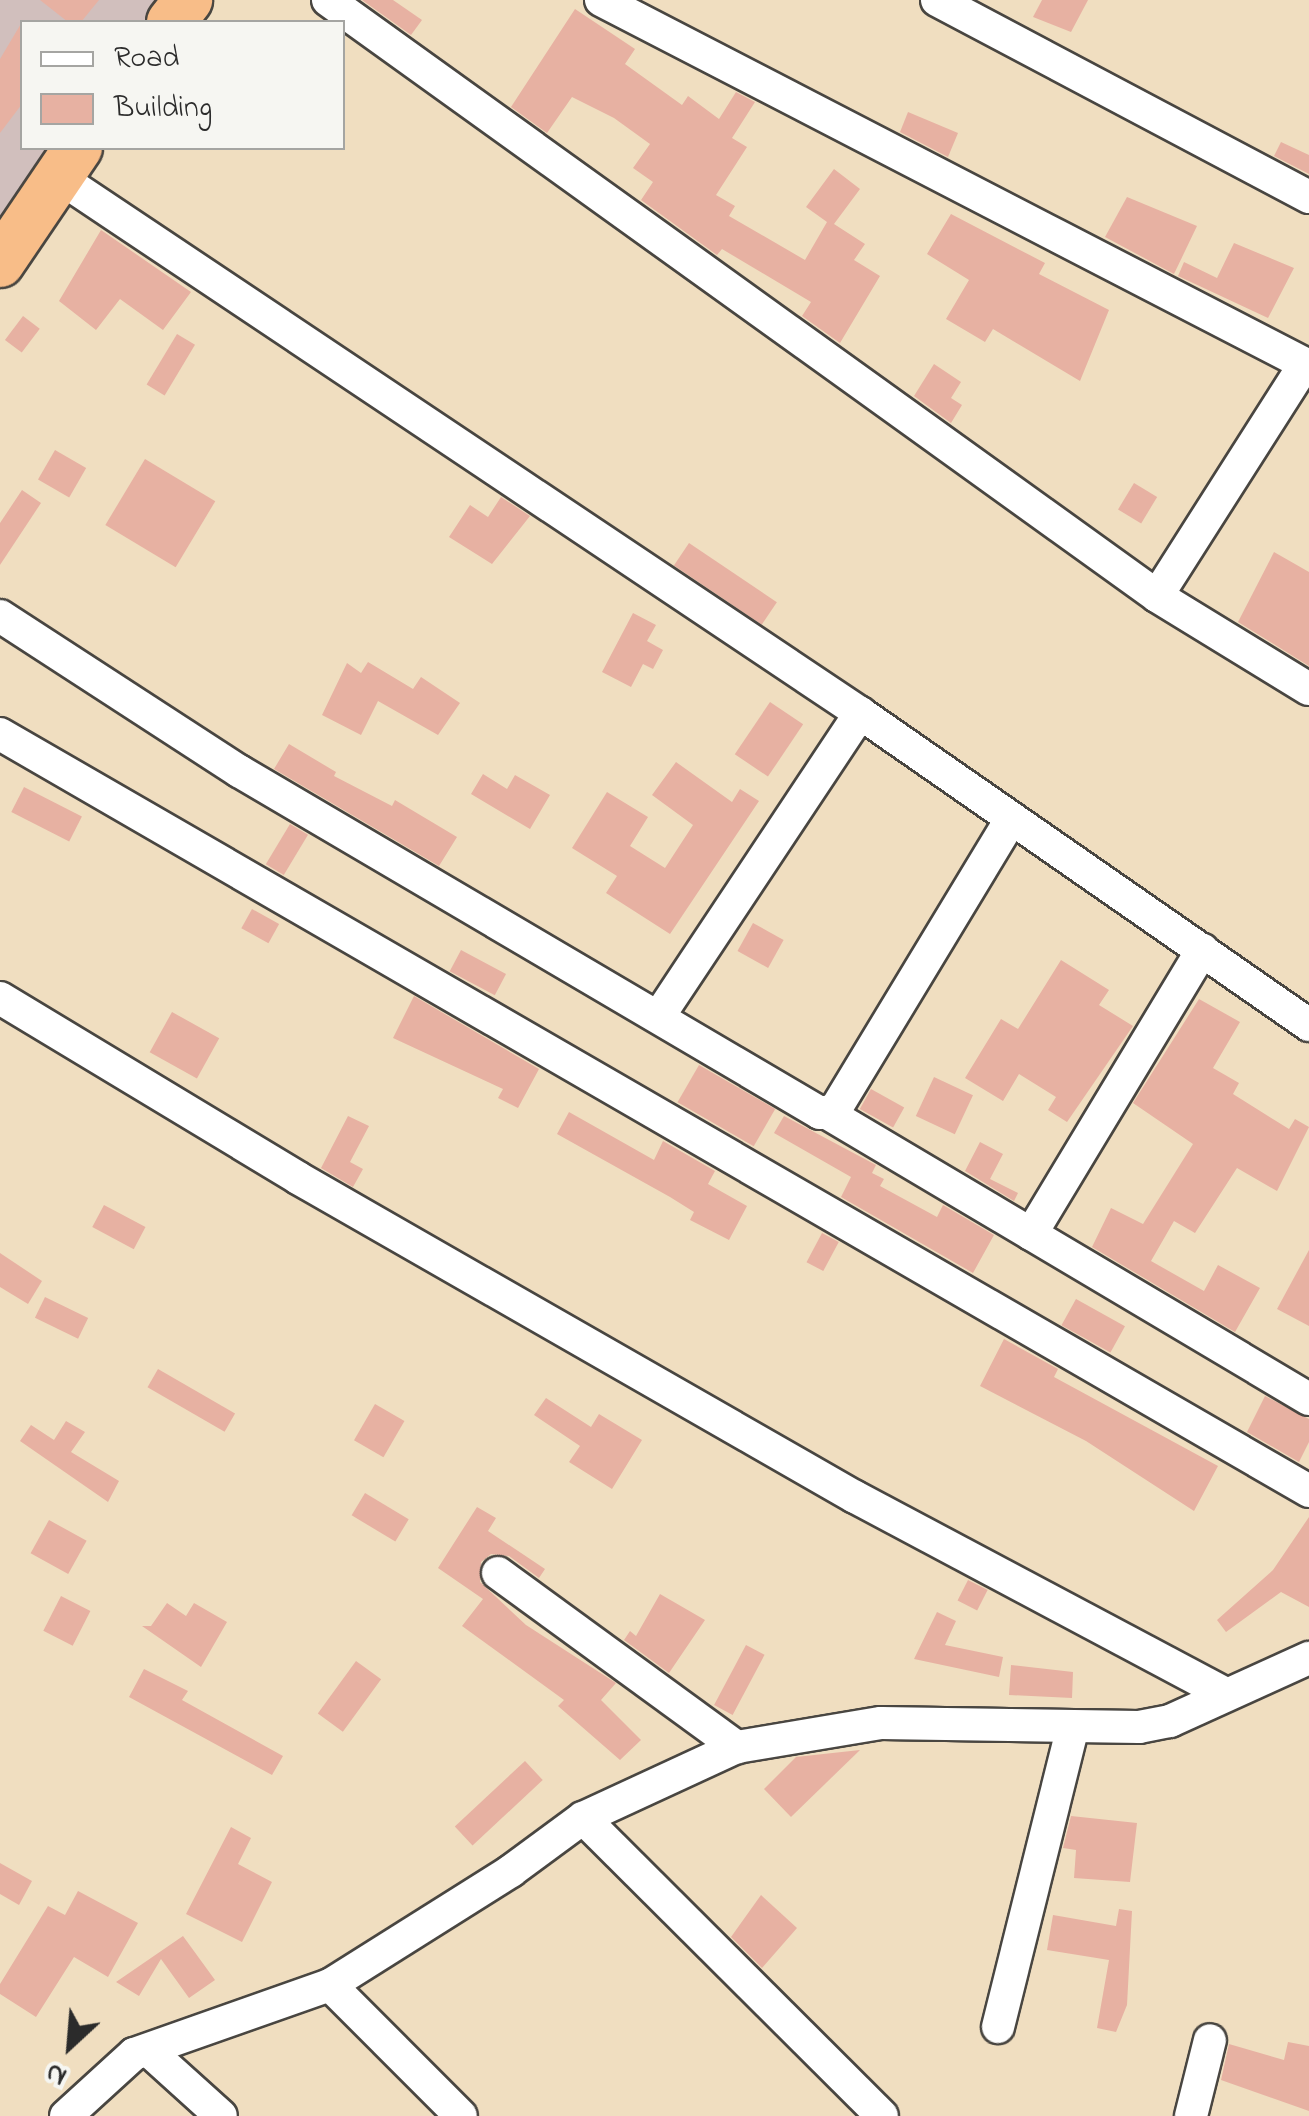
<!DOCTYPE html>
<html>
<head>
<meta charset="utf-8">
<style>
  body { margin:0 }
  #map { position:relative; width:1309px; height:2116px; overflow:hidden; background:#f0dec0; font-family:"Indie Flower",sans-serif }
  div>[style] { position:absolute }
  .industrial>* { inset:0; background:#d1bfbd }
  .building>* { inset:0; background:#e7b1a2; transform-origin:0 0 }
  .roads { filter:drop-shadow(2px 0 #494641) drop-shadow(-2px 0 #494641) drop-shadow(0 2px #494641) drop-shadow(0 -2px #494641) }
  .minor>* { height:32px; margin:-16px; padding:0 16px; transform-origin:16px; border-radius:16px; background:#fff }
  .highway>* { height:48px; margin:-24px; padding:0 24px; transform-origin:24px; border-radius:24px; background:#f8bd88 }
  span { translate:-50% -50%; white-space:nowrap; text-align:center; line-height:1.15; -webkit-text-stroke:10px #f6f6f2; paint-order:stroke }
  .legend { position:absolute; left:20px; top:20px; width:325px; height:130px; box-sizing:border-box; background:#f6f6f2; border:2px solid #a5a5a2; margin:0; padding:12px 18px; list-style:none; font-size:30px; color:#2b2b2b }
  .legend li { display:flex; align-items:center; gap:20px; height:50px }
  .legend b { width:50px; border:2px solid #a5a5a2 }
  .north { position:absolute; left:20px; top:1996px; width:100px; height:100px; -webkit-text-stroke:8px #f6f6f2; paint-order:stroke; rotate:206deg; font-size:28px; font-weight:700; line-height:40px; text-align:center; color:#2b2b2b }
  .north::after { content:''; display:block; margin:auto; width:35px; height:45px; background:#2b2b2b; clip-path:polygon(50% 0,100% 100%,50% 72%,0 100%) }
</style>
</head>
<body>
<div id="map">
  <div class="industrial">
    <div style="clip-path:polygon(0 0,188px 0,171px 22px,22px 22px,22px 148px,78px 148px,0 263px)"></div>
  </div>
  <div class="building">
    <div style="clip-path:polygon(40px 0,99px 0,81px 22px,68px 22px)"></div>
    <div style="clip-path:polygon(362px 0,393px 0,422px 20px,411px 35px)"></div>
    <div style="clip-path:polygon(1042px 0,1088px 0,1071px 32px,1033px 17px)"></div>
    <div style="clip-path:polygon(575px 9px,635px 49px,625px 64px,682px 105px,688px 96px,719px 119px,736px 92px,755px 102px,732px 138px,747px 147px,716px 195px,735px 206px,729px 216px,805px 260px,827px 222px,806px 207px,834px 169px,860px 189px,834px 224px,865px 244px,854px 260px,880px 276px,840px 343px,802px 316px,811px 302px,722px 249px,717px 255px,641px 200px,653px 182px,633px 168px,650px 144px,614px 118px,572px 97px,547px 133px,511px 107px)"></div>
    <div style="clip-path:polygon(22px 22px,22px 104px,0 133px,0 59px)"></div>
    <div style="clip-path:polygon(908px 112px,958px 133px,948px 157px,900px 132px)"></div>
    <div style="clip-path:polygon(1281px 142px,1309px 155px,1309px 174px,1274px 156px)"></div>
    <div style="clip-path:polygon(1127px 197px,1197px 226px,1174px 274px,1105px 237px)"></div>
    <div style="clip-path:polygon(951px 214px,1045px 263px,1039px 274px,1109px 310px,1080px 381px,993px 329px,985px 342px,946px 319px,969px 280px,927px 254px)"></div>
    <div style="clip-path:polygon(101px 230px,191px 292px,163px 330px,120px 299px,96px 330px,59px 301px)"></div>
    <div style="clip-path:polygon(1234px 243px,1294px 268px,1268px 318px,1178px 276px,1184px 262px,1217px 278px)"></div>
    <div style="left:23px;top:316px;width:21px;height:30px;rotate:37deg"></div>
    <div style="left:177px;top:334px;width:21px;height:59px;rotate:31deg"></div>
    <div style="clip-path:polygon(934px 364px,961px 382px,951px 398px,962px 405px,951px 423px,914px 396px)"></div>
    <div style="left:55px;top:450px;width:36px;height:34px;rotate:30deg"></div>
    <div style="left:145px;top:459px;width:82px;height:77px;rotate:31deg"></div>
    <div style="left:1134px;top:483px;width:27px;height:31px;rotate:31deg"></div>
    <div style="clip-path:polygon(22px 490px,41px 503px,0 565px,0 523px)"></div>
    <div style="clip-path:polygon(501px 497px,530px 516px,492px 564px,449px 537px,470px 505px,488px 517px)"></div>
    <div style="left:689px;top:543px;width:106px;height:27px;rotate:34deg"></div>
    <div style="clip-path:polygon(1274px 552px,1309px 572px,1309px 666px,1238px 622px)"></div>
    <div style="clip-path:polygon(633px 613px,656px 625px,647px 641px,663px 650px,653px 669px,643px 664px,631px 687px,602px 672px)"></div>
    <div style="clip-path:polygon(368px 662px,413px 689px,421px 677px,460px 703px,438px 735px,378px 701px,361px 735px,322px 715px,347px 663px,361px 673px)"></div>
    <div style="left:770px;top:702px;width:40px;height:63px;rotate:34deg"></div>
    <div style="clip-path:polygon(289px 744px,336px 772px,334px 776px,392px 806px,395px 800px,457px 837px,439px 866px,274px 769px)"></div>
    <div style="clip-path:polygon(676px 762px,732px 802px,740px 789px,759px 801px,670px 934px,606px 893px,617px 876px,572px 848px,607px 792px,648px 817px,630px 846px,665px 868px,693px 825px,652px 795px)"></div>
    <div style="clip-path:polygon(483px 774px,507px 789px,515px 775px,550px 795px,530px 829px,471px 794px)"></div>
    <div style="left:24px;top:787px;width:65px;height:28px;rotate:27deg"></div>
    <div style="left:290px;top:824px;width:21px;height:47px;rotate:31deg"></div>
    <div style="left:252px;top:909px;width:31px;height:22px;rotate:29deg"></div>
    <div style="left:753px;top:923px;width:35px;height:32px;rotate:29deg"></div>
    <div style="left:461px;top:950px;width:51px;height:24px;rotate:28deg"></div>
    <div style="clip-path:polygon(1061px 960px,1109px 990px,1099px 1005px,1133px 1026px,1067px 1122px,1048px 1110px,1056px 1097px,1019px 1074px,1003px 1101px,965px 1078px,1001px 1019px,1018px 1029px)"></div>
    <div style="clip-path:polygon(414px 996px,539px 1069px,518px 1108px,498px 1098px,503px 1089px,393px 1038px)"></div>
    <div style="clip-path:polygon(1199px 999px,1240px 1022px,1213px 1068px,1239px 1083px,1233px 1094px,1289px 1129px,1295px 1119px,1309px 1127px,1277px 1191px,1237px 1168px,1195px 1233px,1174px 1221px,1151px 1261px,1204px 1291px,1218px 1265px,1260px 1288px,1235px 1332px,1092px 1247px,1111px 1208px,1143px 1224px,1193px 1144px,1133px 1103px)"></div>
    <div style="left:172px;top:1012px;width:54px;height:46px;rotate:29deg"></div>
    <div style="left:699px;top:1065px;width:88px;height:43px;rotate:30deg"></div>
    <div style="left:934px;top:1077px;width:43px;height:43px;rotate:25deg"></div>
    <div style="left:871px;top:1089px;width:38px;height:23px;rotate:29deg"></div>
    <div style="clip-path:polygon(569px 1112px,654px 1160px,663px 1141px,715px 1171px,708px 1184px,747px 1206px,729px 1240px,690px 1220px,694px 1212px,670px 1197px,557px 1134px)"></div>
    <div style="clip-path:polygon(348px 1116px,369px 1126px,350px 1162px,363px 1169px,353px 1187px,321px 1168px)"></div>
    <div style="clip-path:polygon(784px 1116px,876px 1165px,872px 1173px,884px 1179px,880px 1186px,937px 1217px,943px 1205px,994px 1235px,973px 1273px,841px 1197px,851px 1177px,774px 1133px)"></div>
    <div style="clip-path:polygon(980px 1142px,1003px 1154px,990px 1179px,1018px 1193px,1014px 1201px,965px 1171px)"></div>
    <div style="left:104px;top:1205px;width:47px;height:25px;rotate:28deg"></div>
    <div style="left:822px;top:1233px;width:19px;height:33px;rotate:28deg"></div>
    <div style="clip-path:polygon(1309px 1250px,1309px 1326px,1277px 1309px)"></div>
    <div style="clip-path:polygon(0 1253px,42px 1281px,28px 1304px,0 1287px)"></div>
    <div style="left:45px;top:1297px;width:48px;height:23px;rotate:26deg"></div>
    <div style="left:1076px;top:1299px;width:56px;height:30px;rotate:29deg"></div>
    <div style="clip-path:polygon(1004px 1339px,1058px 1369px,1054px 1377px,1218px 1466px,1194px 1511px,1086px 1441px,980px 1386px)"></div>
    <div style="left:158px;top:1369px;width:89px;height:21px;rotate:30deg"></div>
    <div style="clip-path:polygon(1265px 1396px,1309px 1419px,1309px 1442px,1299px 1462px,1247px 1432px)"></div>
    <div style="clip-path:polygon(546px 1398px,591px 1427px,599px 1414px,642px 1440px,612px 1489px,569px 1462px,580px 1446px,534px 1415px)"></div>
    <div style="left:375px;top:1404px;width:34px;height:42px;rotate:30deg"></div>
    <div style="clip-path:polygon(66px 1421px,85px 1432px,71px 1452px,119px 1481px,108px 1502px,20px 1441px,31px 1425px,54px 1440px)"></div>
    <div style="left:365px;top:1493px;width:51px;height:26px;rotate:31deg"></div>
    <div style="clip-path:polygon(477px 1507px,496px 1518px,488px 1531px,545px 1569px,539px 1578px,509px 1556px,491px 1554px,481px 1562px,480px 1582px,526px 1625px,616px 1683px,601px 1700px,641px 1740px,620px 1760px,558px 1706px,564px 1700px,462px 1626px,483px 1599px,438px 1568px)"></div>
    <div style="clip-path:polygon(1309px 1517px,1309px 1607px,1281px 1592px,1226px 1632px,1217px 1620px,1273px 1570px)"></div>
    <div style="left:49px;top:1520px;width:43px;height:38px;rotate:29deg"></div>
    <div style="left:968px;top:1580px;width:22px;height:23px;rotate:27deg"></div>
    <div style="clip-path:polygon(660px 1594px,705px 1620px,669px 1673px,624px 1640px,630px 1631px,636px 1636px)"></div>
    <div style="left:61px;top:1596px;width:33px;height:39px;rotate:27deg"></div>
    <div style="clip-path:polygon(167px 1603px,186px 1616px,194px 1603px,227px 1622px,201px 1667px,142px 1626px,151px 1626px)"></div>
    <div style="clip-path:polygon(937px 1612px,956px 1621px,945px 1645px,1003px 1657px,999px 1677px,914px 1659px)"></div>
    <div style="left:746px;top:1645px;width:21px;height:68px;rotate:28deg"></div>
    <div style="left:356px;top:1661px;width:31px;height:65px;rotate:36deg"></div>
    <div style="clip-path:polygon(1011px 1665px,1073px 1672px,1072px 1698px,1009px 1695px)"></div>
    <div style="clip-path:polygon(144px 1669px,188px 1691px,182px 1700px,283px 1756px,272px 1775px,129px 1697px)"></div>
    <div style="clip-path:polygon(860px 1750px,791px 1817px,764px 1789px,796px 1757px)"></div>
    <div style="left:525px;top:1761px;width:26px;height:96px;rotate:47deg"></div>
    <div style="clip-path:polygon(1071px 1816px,1137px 1823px,1130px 1882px,1074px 1878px,1076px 1850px,1063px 1848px)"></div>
    <div style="clip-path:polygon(231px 1827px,251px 1838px,238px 1864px,272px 1882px,242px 1942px,186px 1914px)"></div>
    <div style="clip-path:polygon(0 1863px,32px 1881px,19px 1905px,0 1894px)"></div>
    <div style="clip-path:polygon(78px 1891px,138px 1923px,108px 1977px,74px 1957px,36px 2017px,0 1994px,0 1984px,48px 1906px,65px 1915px)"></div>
    <div style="clip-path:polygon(761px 1895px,797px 1928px,762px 1968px,731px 1937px)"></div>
    <div style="clip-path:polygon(1119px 1909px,1132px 1911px,1127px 2005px,1116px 2032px,1097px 2028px,1109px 1960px,1047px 1950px,1053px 1915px,1116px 1926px)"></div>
    <div style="clip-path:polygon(183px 1936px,215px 1980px,189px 1998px,161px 1959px,139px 1996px,116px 1982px)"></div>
    <div style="clip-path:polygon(1288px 2042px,1309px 2046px,1309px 2111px,1221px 2080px,1229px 2044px,1284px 2060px)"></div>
  </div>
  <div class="roads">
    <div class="minor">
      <div style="left:328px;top:0;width:1021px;rotate:35.71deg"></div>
      <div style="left:1157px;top:596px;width:178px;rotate:31.5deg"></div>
      <div style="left:601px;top:0;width:797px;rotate:27.34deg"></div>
      <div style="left:937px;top:0;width:421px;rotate:27.9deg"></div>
      <div style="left:57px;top:176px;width:966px;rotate:33.77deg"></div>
      <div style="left:860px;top:713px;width:547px;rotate:34.79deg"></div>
      <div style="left:1157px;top:596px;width:275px;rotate:-57.5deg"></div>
      <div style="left:0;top:616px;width:285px;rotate:33deg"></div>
      <div style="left:239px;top:771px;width:674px;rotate:30.48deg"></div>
      <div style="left:820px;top:1113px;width:15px;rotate:-11deg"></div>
      <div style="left:835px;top:1110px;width:341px;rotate:-58.8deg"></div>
      <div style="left:0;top:734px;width:1512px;rotate:30.04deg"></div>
      <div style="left:0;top:998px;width:348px;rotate:31.1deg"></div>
      <div style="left:298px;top:1178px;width:642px;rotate:29.8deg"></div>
      <div style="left:855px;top:1497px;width:418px;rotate:28deg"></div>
      <div style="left:659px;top:1016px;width:364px;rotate:-56.4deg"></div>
      <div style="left:829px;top:1114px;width:558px;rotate:30.7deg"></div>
      <div style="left:1031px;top:1234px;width:332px;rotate:-58.9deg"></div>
      <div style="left:498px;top:1573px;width:296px;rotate:36.1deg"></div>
      <div style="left:583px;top:1818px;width:422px;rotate:44.9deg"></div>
      <div style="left:330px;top:1985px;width:185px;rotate:45deg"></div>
      <div style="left:998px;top:2027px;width:309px;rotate:-76deg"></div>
      <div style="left:148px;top:2050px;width:98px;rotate:42.1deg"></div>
      <div style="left:66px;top:2116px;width:92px;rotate:-42.4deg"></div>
      <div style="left:134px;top:2054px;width:208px;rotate:-19.4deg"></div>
      <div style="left:330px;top:1985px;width:214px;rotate:-32.2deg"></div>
      <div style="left:511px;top:1871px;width:89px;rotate:-36.4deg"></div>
      <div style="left:583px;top:1818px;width:170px;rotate:-24.8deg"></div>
      <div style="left:737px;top:1747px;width:146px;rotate:-9.5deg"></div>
      <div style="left:881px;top:1723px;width:258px;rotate:0.9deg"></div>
      <div style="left:1139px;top:1727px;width:32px;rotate:-11deg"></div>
      <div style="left:1170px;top:1721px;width:153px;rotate:-24.4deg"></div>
      <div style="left:1191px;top:2116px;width:78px;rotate:-76deg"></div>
    </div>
    <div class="highway">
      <div style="left:171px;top:22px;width:28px;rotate:-52deg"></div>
      <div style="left:0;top:263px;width:139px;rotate:-55.9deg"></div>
    </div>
  </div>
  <ul class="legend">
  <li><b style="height:12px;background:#fff"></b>Road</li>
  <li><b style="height:28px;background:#e7b1a2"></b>Building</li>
  </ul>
  <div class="north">N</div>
</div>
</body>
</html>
